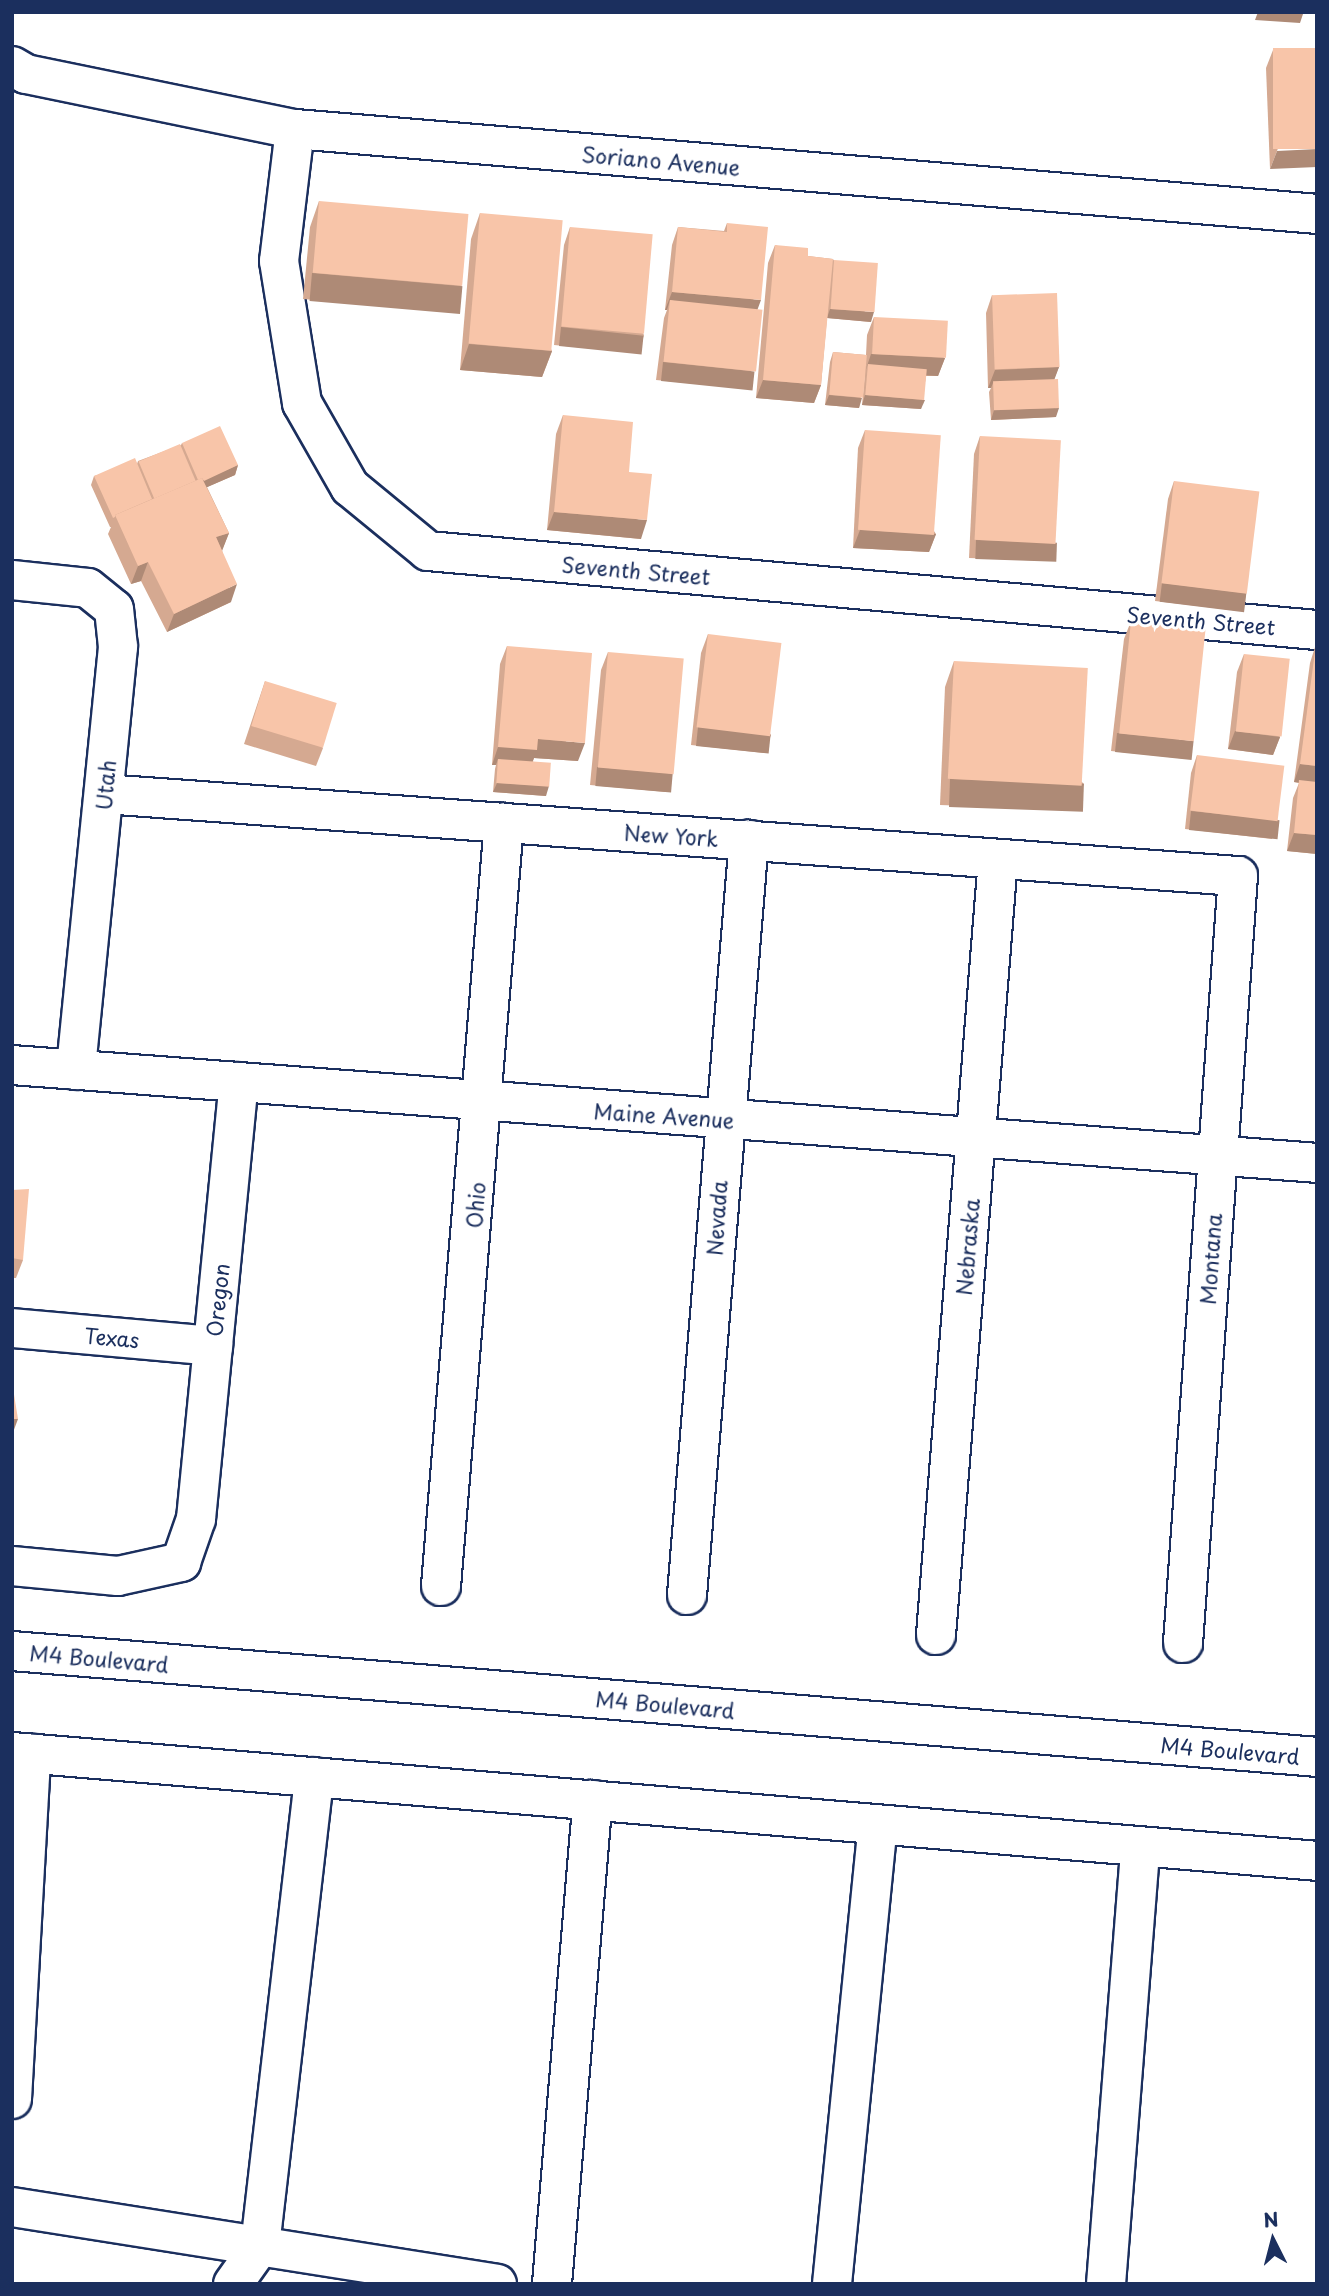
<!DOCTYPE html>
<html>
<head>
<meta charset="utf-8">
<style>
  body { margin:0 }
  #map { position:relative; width:1329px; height:2296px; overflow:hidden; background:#fff; font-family:"Playpen Sans",sans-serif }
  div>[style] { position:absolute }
  .roads { filter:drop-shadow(2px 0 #1b2f5e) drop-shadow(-2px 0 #1b2f5e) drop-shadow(0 2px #1b2f5e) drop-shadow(0 -2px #1b2f5e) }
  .street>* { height:38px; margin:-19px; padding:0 19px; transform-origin:19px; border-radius:19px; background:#fff }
  .secondary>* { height:38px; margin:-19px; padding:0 19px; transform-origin:19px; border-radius:19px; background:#fff }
  .wall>* { inset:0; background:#d5a991 }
  .shaded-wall>* { inset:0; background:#ae8a76; transform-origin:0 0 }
  .building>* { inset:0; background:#f8c5a9; transform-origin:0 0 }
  span { translate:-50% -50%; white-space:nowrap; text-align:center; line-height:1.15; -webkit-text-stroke:6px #fff; paint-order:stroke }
  .street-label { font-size:21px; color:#1b2f5e }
  .frame { position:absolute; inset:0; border:14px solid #1b2f5e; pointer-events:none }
  .north { position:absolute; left:1238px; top:2205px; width:70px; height:70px; -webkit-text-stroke:5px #fff; paint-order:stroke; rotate:354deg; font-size:19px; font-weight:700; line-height:28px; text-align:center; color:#1b2f5e }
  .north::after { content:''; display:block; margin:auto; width:24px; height:32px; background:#1b2f5e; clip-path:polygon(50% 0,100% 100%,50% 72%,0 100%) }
</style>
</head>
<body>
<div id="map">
  <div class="roads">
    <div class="street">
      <div style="left:295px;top:129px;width:133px;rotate:96.9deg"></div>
      <div style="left:279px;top:261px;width:144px;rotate:80.8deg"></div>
      <div style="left:302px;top:403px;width:97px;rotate:60.3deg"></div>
      <div style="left:350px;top:487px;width:101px;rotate:39.4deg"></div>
      <div style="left:428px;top:551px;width:893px;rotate:5.08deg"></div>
      <div style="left:12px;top:580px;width:76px;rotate:6deg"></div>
      <div style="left:88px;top:588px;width:33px;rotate:39deg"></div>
      <div style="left:114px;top:609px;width:38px;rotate:84deg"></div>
      <div style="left:118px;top:647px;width:425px;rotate:95.7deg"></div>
      <div style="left:104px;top:794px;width:1137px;rotate:4.14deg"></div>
      <div style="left:1238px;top:876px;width:769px;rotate:94.1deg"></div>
      <div style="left:12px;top:1065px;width:1309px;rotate:4.29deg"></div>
      <div style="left:12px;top:1328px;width:202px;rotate:5.1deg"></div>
      <div style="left:12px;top:1566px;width:106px;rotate:5.4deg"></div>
      <div style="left:118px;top:1576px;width:65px;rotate:-12.5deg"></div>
      <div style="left:181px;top:1562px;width:46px;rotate:-70.8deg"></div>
      <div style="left:196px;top:1519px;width:439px;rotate:-84.4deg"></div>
      <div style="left:441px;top:1586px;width:766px;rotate:-85.28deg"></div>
      <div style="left:687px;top:1595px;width:758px;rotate:-85.31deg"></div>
      <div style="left:936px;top:1635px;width:778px;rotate:-85.43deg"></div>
      <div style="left:12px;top:1752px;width:1310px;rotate:4.77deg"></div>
      <div style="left:12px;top:2099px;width:346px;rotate:-86.8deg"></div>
      <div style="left:12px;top:2207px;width:491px;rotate:9deg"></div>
      <div style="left:233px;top:2284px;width:47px;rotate:-54.6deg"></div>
      <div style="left:260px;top:2246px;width:472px;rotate:-83.4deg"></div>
      <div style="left:552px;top:2284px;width:486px;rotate:-85.2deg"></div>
      <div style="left:832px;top:2284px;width:461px;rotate:-84.3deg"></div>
      <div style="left:1106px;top:2284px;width:436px;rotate:-85.5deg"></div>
    </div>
    <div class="secondary">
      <div style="left:12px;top:66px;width:16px;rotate:30deg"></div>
      <div style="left:26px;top:74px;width:275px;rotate:11.6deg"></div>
      <div style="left:295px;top:129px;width:1026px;rotate:4.75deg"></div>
      <div style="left:12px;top:1651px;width:1309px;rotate:4.64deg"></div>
    </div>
  </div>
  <div class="wall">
    <div style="clip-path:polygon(1317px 48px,1270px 169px,1266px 68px,1273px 50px)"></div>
    <div style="clip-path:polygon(319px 201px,462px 286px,452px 312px,303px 299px,310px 227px)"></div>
    <div style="clip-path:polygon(480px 213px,552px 351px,542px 377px,460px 370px,471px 239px)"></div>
    <div style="clip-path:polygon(727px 223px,757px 310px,749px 389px,656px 380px,664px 318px,667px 310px,665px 310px,672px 245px,678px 227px,724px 231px)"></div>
    <div style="clip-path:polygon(570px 227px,644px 335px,638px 353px,554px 345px,564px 245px)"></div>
    <div style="clip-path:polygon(775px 245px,808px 256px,833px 259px,871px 322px,827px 318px,821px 385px,814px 403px,756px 398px,768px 263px)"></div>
    <div style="clip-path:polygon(992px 295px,1059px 367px,1054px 379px,1056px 417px,991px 420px,989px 392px,991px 388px,988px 388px,986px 313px)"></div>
    <div style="clip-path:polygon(874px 317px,945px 358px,938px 376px,926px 376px,921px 409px,862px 405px,865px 372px,859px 408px,825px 405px,830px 362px,833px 352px,866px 355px,867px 335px)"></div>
    <div style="clip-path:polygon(563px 415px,629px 472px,641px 539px,547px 530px,556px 434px)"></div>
    <div style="clip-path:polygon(865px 430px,936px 534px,929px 552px,853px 548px,858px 448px)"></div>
    <div style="clip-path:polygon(980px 436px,1051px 561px,969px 558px,974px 454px)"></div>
    <div style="clip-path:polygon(182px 443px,238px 465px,235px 475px,207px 487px,229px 533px,222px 550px,231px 602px,167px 632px,141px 581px,131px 584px,108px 534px,111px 527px,110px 527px,91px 485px,94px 476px,137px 464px,138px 461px,181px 445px)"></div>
    <div style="clip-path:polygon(1174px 481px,1246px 593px,1240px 611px,1155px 601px,1168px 499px)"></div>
    <div style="clip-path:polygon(1131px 621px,1187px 759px,1111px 751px,1124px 639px)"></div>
    <div style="clip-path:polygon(708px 634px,771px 735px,764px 753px,691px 745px,701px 653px)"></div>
    <div style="clip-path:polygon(1316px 644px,1317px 854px,1287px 851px,1293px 798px,1299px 783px,1294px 782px,1310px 663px)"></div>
    <div style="clip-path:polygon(507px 646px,578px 761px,534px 758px,533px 761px,546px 796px,493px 792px,495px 769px,496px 765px,492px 765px,500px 664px)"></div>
    <div style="clip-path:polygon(608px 652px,666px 792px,590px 785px,601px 670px)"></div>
    <div style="clip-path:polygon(1244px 654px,1280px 737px,1273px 755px,1228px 749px,1237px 672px)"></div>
    <div style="clip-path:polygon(954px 661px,1084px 784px,1075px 810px,940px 805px,945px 687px)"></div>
    <div style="clip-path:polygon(265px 681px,323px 748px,316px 766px,244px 744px)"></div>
    <div style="clip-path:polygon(1197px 755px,1279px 821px,1272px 839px,1185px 829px,1191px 773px)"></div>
    <div style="clip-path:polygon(12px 1190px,23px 1260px,16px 1278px,12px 1278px)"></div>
  </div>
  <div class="shaded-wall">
    <div style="clip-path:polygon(1258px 12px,1285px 12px,1303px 14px,1300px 23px,1255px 20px)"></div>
    <div style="clip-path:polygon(1317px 149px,1317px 167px,1270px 169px,1277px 151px)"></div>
    <div style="left:312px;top:273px;width:151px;height:28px;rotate:5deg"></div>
    <div style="clip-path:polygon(672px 292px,761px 300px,754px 319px,670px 300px,667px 310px,665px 310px)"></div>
    <div style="clip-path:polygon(830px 309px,874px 312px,871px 322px,827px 318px)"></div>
    <div style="left:561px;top:327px;width:83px;height:19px;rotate:6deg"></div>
    <div style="clip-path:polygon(469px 344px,552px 351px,542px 377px,460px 370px)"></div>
    <div style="clip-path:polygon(871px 354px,945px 358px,938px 376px,868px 372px,868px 364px,865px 372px)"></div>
    <div style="left:663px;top:362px;width:92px;height:19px;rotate:6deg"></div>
    <div style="clip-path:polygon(1059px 367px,1052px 386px,993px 383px,991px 388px,988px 388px,995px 370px)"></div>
    <div style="clip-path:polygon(763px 380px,821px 385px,814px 403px,756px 398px)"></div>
    <div style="clip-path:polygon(829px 395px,862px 398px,859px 408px,825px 405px)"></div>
    <div style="clip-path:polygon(865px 395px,925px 400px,921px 409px,862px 405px)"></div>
    <div style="clip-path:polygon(1059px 408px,1056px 417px,991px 420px,994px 410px)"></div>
    <div style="clip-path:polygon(238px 465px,235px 475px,196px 492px,199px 482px)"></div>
    <div style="clip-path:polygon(554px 512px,647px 520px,641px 539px,547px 530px)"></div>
    <div style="clip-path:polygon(860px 530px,936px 534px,929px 552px,853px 548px)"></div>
    <div style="clip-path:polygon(229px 533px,222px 551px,216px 537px)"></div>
    <div style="left:976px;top:540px;width:81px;height:19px;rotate:2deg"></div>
    <div style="clip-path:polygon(148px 562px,141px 581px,131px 584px,138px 566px)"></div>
    <div style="left:1162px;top:583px;width:85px;height:19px;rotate:7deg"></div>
    <div style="clip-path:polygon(237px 584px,231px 602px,167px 632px,174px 614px)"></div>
    <div style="left:698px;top:727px;width:73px;height:19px;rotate:6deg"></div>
    <div style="clip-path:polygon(1235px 731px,1280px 737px,1273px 755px,1228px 749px)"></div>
    <div style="left:1117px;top:733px;width:77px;height:19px;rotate:6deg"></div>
    <div style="clip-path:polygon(538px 739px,585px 743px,578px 761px,534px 758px,530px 768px,498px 759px,496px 765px,492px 765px,498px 747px)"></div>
    <div style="clip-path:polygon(1300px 764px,1317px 766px,1317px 785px,1294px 782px)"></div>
    <div style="left:597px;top:767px;width:76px;height:19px;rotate:5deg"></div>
    <div style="left:950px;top:779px;width:134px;height:28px;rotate:2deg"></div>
    <div style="clip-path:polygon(497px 783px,549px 786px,546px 796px,493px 792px)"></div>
    <div style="left:1191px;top:811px;width:89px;height:19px;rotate:6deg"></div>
    <div style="clip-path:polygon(1294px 833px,1317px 835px,1317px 854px,1287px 851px)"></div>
    <div style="clip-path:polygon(12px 1419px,18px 1419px,12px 1435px)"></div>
  </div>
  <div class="building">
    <div style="left:1317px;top:48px;width:101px;height:44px;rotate:90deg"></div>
    <div style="left:319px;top:201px;width:150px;height:72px;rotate:5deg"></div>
    <div style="left:480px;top:213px;width:83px;height:131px;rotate:5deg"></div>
    <div style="clip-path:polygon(727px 223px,768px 227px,761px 300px,672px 292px,678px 227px,727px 232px)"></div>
    <div style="left:570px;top:227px;width:83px;height:100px;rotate:5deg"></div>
    <div style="clip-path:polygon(775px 245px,808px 248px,808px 256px,833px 259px,821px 385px,763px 380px)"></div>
    <div style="left:834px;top:260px;width:44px;height:49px;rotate:4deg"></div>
    <div style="left:1057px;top:293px;width:74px;height:65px;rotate:88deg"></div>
    <div style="left:670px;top:300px;width:93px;height:62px;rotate:6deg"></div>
    <div style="left:874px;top:317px;width:74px;height:37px;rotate:3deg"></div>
    <div style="left:833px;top:352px;width:34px;height:43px;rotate:5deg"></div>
    <div style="left:868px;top:364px;width:59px;height:31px;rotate:5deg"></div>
    <div style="left:1058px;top:379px;width:29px;height:65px;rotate:88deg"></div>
    <div style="clip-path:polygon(563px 415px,633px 422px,629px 472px,652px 474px,647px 520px,554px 512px)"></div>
    <div style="clip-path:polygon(220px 426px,238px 465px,204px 481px,202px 478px,198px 480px,182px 443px)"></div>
    <div style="left:865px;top:430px;width:76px;height:100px;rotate:4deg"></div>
    <div style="left:980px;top:436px;width:81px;height:104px;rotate:3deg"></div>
    <div style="left:180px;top:444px;width:40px;height:45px;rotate:67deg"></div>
    <div style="clip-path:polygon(135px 458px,152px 499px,115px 515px,115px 517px,113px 518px,94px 476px)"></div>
    <div style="clip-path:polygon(202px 478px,229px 533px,216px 537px,237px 584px,174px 614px,148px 562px,138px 566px,115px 515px)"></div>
    <div style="left:1174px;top:481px;width:86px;height:103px;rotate:7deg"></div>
    <div style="left:1131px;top:621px;width:75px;height:113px;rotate:6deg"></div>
    <div style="left:708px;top:634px;width:74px;height:94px;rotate:7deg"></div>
    <div style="clip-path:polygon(1316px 644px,1317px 644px,1317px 766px,1300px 764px)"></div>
    <div style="clip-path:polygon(507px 646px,592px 653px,585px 743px,538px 739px,537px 750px,498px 747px)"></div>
    <div style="left:608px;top:652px;width:76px;height:116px;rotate:5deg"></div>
    <div style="left:1244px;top:654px;width:46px;height:78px;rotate:6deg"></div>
    <div style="left:954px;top:661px;width:134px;height:118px;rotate:3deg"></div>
    <div style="left:265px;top:681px;width:75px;height:47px;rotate:17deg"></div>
    <div style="left:1197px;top:755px;width:88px;height:56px;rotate:7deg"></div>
    <div style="left:498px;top:759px;width:53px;height:24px;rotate:4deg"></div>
    <div style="clip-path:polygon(1299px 780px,1317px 782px,1317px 835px,1294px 833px)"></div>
    <div style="clip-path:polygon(29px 1189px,23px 1260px,12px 1258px,12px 1190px)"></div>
    <div style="clip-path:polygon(12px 1382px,18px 1419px,12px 1419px)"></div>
  </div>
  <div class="street-label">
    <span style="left:661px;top:160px;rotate:5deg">Soriano Avenue</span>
    <span style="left:636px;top:570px;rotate:5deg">Seventh Street</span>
    <span style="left:1201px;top:620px;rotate:5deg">Seventh Street</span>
    <span style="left:105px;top:785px;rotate:-84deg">Utah</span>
    <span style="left:671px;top:835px;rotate:4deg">New York</span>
    <span style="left:664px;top:1115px;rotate:4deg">Maine Avenue</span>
    <span style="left:475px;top:1205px;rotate:-85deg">Ohio</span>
    <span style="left:716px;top:1218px;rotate:-86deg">Nevada</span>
    <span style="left:967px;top:1247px;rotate:-85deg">Nebraska</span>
    <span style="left:1210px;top:1259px;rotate:-86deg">Montana</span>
    <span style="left:217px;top:1300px;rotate:-84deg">Oregon</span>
    <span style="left:112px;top:1337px;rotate:5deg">Texas</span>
    <span style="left:99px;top:1658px;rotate:5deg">M4 Boulevard</span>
    <span style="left:665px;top:1704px;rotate:5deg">M4 Boulevard</span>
    <span style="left:1230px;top:1750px;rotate:5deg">M4 Boulevard</span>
  </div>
  <div class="frame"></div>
  <div class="north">N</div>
</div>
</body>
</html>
